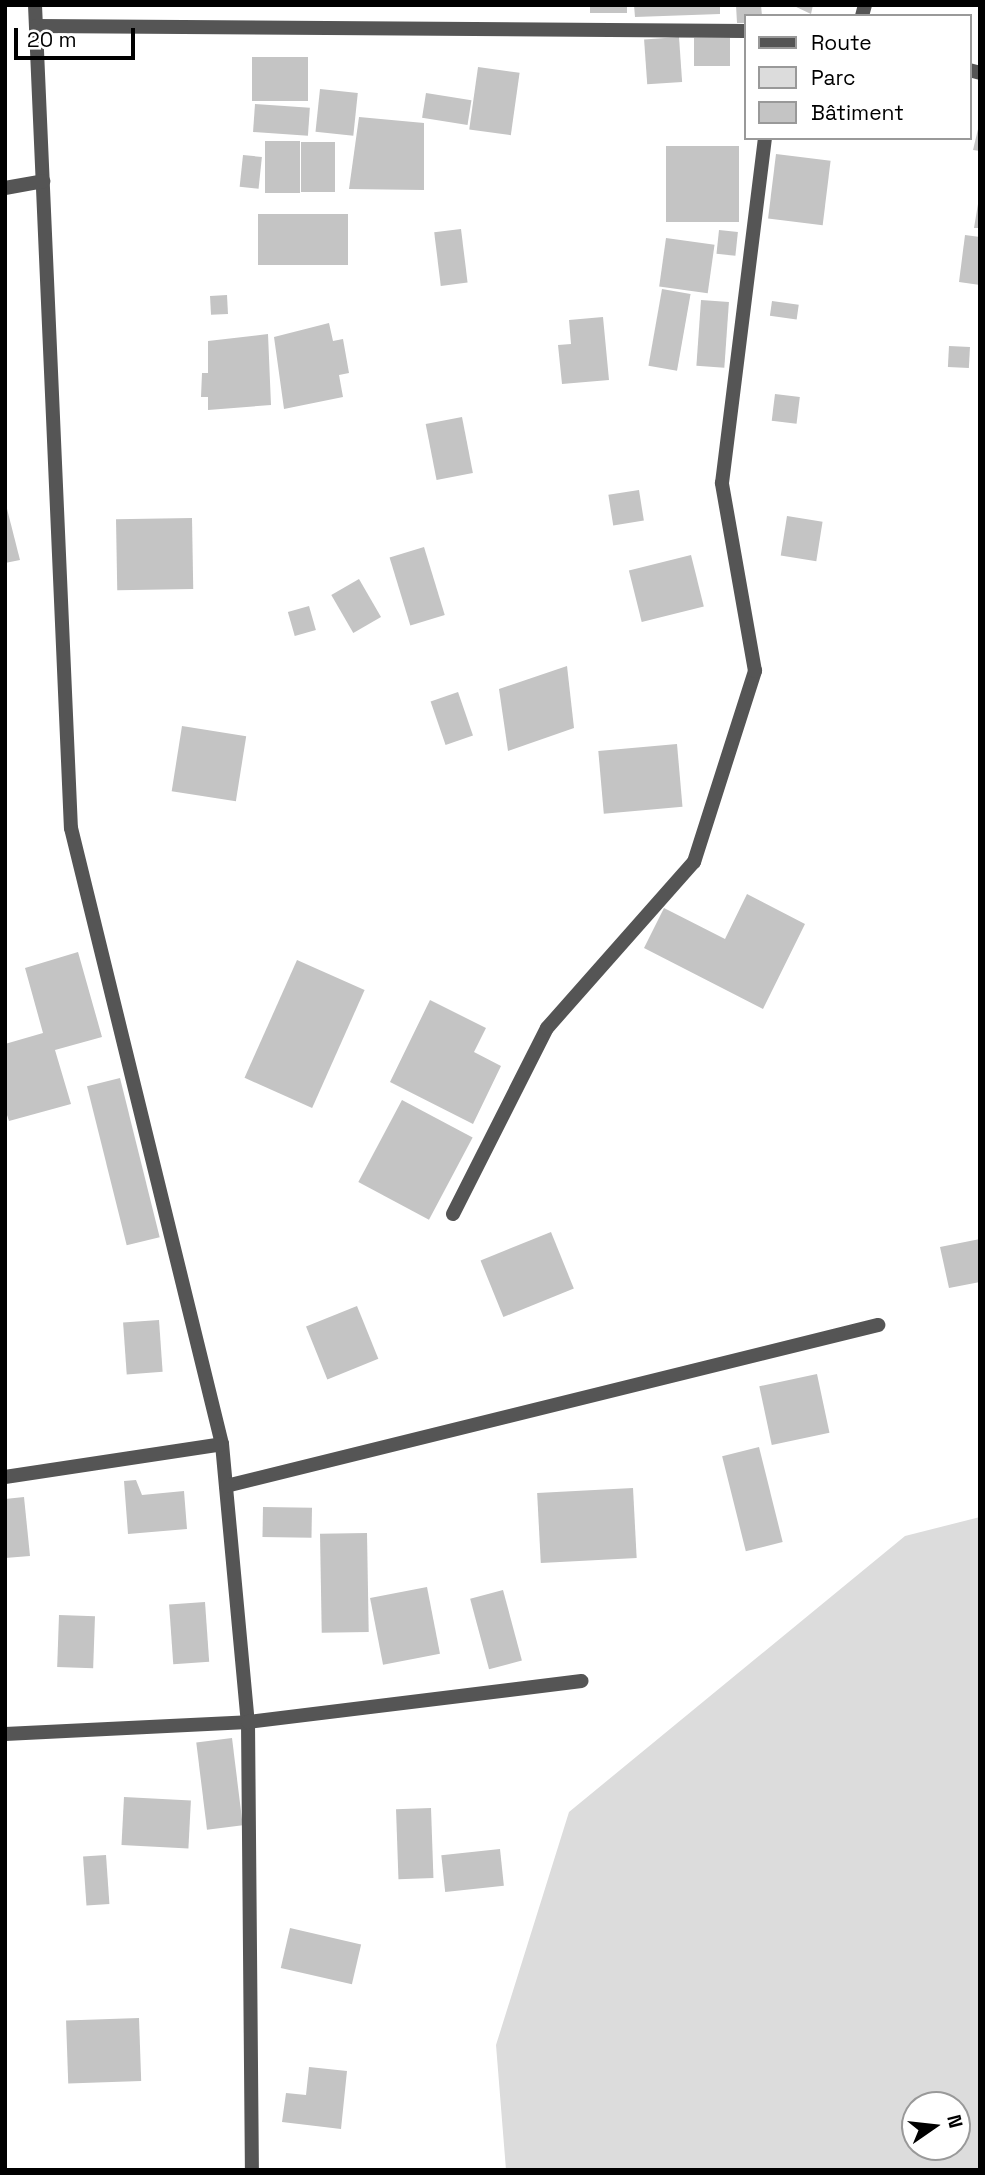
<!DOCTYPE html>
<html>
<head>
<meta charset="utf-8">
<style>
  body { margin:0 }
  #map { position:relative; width:985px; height:2175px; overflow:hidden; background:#fff; font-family:"Space Grotesk",sans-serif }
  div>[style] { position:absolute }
  .green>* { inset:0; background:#dcdcdc }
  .building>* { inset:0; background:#c4c4c4; transform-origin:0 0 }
  .street>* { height:14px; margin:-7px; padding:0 7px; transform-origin:7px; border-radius:7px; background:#555 }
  span { translate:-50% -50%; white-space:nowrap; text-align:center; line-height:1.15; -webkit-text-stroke:7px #fff; paint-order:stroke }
  .frame { position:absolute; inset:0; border:7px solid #000; pointer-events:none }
  .legend { position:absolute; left:744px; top:14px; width:228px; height:126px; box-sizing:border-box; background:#fff; border:2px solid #999; margin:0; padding:9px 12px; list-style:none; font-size:21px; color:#000 }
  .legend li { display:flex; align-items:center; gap:14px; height:35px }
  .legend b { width:35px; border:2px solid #999 }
  .north { position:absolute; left:901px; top:2091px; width:70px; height:70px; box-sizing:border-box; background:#fff; border:2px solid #999; border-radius:50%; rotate:76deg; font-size:19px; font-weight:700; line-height:28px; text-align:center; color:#000 }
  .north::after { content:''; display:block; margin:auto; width:24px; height:32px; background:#000; clip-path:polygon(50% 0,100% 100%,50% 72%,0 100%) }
  .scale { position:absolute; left:14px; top:28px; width:121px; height:32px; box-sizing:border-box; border:4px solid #000; border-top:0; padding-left:9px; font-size:21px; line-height:24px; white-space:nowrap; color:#000; -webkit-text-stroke:5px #fff; paint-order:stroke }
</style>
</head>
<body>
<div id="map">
  <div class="green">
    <div style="clip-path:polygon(evenodd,980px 1517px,980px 2170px,506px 2170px,496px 2045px,569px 1812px,905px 1536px,980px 1517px,915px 2105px,957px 2105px,957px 2147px,915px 2147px,915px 2105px)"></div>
  </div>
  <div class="building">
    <div style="left:590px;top:5px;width:37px;height:8px"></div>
    <div style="clip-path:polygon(634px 5px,720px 5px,720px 14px,635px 17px)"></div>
    <div style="clip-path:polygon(736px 5px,761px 5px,762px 16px,745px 16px,745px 23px,737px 23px)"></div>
    <div style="clip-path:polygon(792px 5px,813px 5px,811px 14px)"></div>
    <div style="left:679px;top:37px;width:45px;height:35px;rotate:86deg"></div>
    <div style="left:694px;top:38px;width:36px;height:28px"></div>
    <div style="left:252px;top:57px;width:56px;height:44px"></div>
    <div style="left:478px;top:67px;width:42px;height:63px;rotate:8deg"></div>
    <div style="left:320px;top:89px;width:38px;height:43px;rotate:6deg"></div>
    <div style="left:426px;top:93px;width:46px;height:25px;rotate:9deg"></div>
    <div style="left:255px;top:104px;width:55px;height:28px;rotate:4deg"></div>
    <div style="clip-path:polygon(359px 117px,424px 123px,424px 190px,349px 189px)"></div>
    <div style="clip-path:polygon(979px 125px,980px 125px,980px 151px,973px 150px)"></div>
    <div style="left:265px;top:141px;width:35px;height:52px"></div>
    <div style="left:301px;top:142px;width:34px;height:50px"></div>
    <div style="left:666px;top:146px;width:73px;height:76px"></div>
    <div style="left:776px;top:154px;width:55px;height:65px;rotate:7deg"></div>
    <div style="left:243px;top:155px;width:19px;height:32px;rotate:6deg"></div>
    <div style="clip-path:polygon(978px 204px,980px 204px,980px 228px,974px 228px)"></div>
    <div style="left:258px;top:214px;width:90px;height:51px"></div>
    <div style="left:461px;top:229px;width:54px;height:27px;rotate:83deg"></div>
    <div style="left:719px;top:230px;width:19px;height:24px;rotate:6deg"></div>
    <div style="clip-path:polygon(965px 235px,980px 237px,980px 285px,959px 282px)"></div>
    <div style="left:666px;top:238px;width:49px;height:49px;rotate:8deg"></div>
    <div style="left:662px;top:289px;width:29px;height:78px;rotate:10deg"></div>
    <div style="left:227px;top:295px;width:19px;height:17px;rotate:87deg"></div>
    <div style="left:701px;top:300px;width:28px;height:66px;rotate:4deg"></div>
    <div style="left:772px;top:301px;width:27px;height:15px;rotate:8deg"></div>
    <div style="clip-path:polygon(603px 317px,609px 380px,562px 384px,558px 345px,571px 344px,569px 320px)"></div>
    <div style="clip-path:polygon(329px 323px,333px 341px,343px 339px,349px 373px,339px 375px,343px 397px,284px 409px,274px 337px)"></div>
    <div style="clip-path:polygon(268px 334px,271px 405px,208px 410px,208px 397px,201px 397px,202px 373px,208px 373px,208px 341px)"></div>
    <div style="left:949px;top:346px;width:21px;height:21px;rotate:3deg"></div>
    <div style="left:775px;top:394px;width:25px;height:27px;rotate:7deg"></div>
    <div style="left:462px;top:417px;width:57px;height:37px;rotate:79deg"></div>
    <div style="left:639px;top:490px;width:31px;height:31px;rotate:81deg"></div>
    <div style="clip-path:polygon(5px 501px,20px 560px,5px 563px)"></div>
    <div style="left:787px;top:516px;width:36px;height:40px;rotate:9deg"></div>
    <div style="left:192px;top:518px;width:71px;height:76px;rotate:89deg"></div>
    <div style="left:424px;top:547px;width:71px;height:36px;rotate:73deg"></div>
    <div style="left:691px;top:555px;width:53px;height:64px;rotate:76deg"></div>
    <div style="left:359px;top:579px;width:44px;height:32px;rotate:60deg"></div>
    <div style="left:309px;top:606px;width:25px;height:22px;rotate:74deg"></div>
    <div style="clip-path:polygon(567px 666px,574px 728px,508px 751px,499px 689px)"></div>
    <div style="left:458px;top:692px;width:46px;height:29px;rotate:71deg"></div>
    <div style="left:182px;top:726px;width:65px;height:66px;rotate:9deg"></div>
    <div style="left:677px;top:744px;width:63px;height:79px;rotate:85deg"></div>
    <div style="clip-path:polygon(747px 894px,805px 924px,763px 1009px,644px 948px,664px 908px,725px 939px)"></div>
    <div style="clip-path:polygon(78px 952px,102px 1037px,55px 1050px,71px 1104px,9px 1121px,5px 1109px,5px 1044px,43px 1033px,25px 968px)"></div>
    <div style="left:297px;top:960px;width:74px;height:129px;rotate:24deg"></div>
    <div style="clip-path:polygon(430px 1000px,486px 1028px,474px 1052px,501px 1066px,473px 1124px,390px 1082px)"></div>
    <div style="left:120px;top:1078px;width:164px;height:34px;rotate:76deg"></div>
    <div style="left:402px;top:1100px;width:80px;height:93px;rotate:28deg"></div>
    <div style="left:551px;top:1232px;width:61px;height:76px;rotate:68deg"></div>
    <div style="clip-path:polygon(980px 1239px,980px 1282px,949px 1288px,940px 1247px)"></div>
    <div style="left:357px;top:1306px;width:57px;height:55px;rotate:68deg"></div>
    <div style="left:159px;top:1320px;width:52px;height:36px;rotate:86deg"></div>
    <div style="left:817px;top:1374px;width:60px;height:59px;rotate:78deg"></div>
    <div style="left:759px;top:1447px;width:98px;height:38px;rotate:76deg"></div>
    <div style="clip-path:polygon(136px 1480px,142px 1495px,184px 1491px,187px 1529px,128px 1534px,124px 1481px)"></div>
    <div style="left:633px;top:1488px;width:70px;height:96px;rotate:87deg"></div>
    <div style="clip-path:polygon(24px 1497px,30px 1556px,5px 1558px,5px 1499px)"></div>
    <div style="left:263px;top:1507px;width:49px;height:30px;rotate:1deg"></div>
    <div style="left:367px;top:1533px;width:99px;height:47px;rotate:89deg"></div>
    <div style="left:427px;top:1587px;width:68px;height:58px;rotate:79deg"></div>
    <div style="left:503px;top:1590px;width:73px;height:34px;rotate:75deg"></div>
    <div style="left:205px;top:1602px;width:60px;height:36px;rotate:86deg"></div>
    <div style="left:59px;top:1615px;width:36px;height:52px;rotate:2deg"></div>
    <div style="left:232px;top:1738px;width:88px;height:36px;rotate:83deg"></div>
    <div style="left:124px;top:1797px;width:67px;height:48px;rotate:3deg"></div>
    <div style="left:431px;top:1808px;width:70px;height:35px;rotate:88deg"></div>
    <div style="left:500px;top:1849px;width:37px;height:59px;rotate:84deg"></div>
    <div style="left:106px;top:1855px;width:49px;height:23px;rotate:86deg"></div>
    <div style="left:290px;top:1928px;width:73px;height:41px;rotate:13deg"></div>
    <div style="left:139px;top:2018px;width:63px;height:73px;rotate:88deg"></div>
    <div style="clip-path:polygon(309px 2067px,347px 2071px,341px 2129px,282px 2122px,286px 2093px,306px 2095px)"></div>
  </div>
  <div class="street">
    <div style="left:35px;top:5px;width:824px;rotate:87.5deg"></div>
    <div style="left:71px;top:828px;width:634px;rotate:76.23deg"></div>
    <div style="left:222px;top:1444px;width:279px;rotate:84.7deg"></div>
    <div style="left:248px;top:1722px;width:448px;rotate:89.5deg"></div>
    <div style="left:862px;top:16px;width:11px;rotate:-75deg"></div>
    <div style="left:36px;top:26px;width:709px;rotate:0.4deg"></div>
    <div style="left:969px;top:70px;width:11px;rotate:15deg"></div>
    <div style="left:5px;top:188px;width:39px;rotate:-10deg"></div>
    <div style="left:453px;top:1214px;width:208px;rotate:-63.2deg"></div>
    <div style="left:547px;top:1028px;width:222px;rotate:-48.5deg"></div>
    <div style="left:694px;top:862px;width:201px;rotate:-72.3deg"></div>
    <div style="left:755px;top:671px;width:191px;rotate:-100deg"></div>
    <div style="left:722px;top:483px;width:348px;rotate:-82.9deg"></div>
    <div style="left:5px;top:1477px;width:219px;rotate:-8.6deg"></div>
    <div style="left:226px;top:1486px;width:672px;rotate:-13.87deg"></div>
    <div style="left:5px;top:1734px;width:243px;rotate:-2.8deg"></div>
    <div style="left:248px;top:1722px;width:336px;rotate:-7deg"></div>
  </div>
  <div class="frame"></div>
  <ul class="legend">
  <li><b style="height:9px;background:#555"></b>Route</li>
  <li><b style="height:19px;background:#dcdcdc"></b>Parc</li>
  <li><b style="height:19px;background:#c4c4c4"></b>Bâtiment</li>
  </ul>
  <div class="north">N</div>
  <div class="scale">20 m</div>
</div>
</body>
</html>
